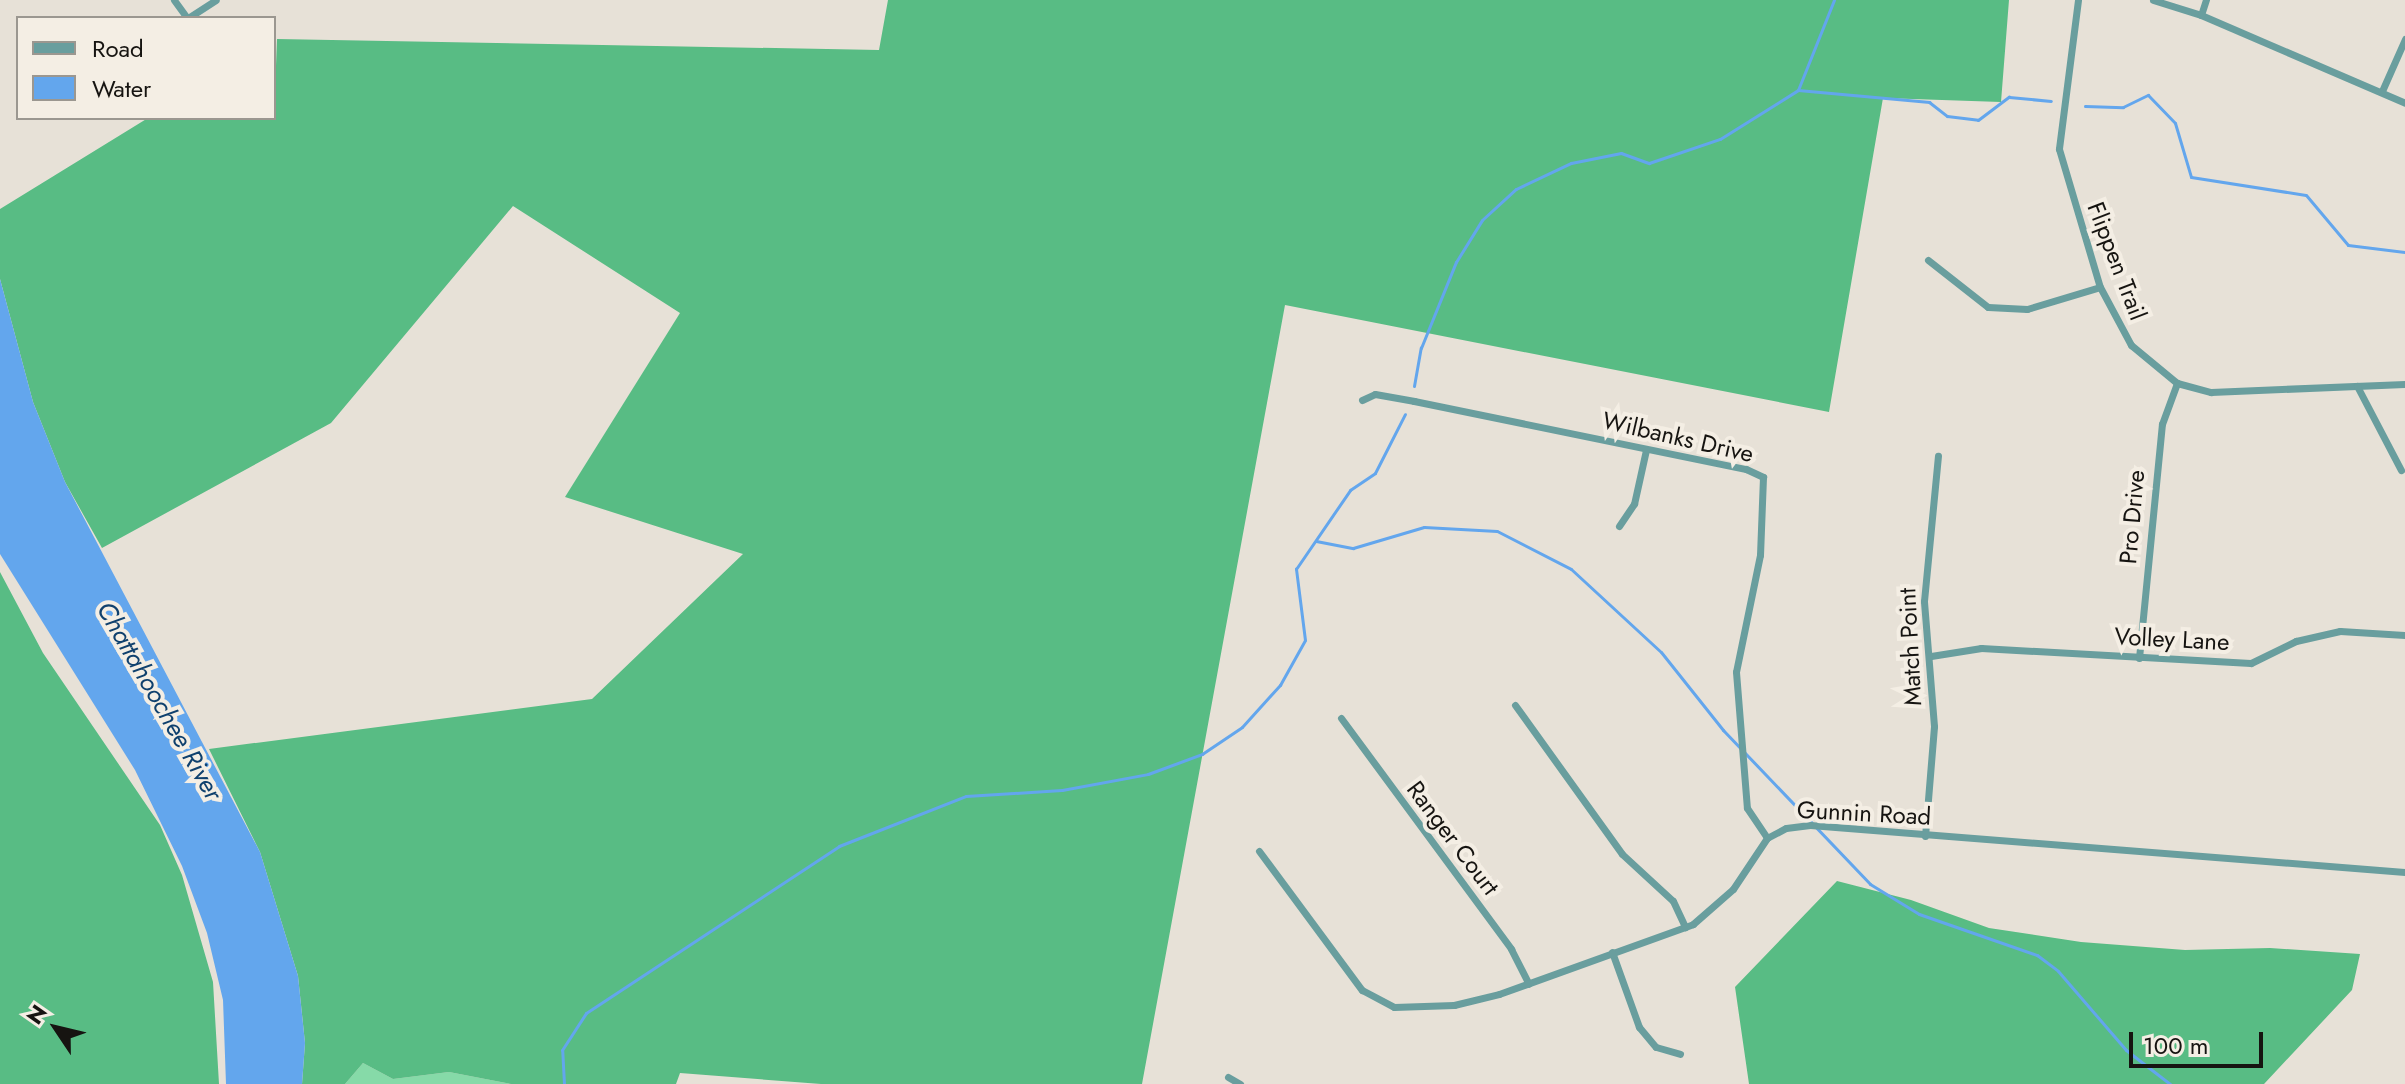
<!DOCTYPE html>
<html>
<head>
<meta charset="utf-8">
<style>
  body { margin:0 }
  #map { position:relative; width:2405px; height:1084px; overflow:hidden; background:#e7e1d7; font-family:Jost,sans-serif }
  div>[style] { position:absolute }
  .green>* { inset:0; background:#86daa8 }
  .forest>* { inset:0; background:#58bc84 }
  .water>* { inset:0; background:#63a6ed }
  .stream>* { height:3px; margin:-1.5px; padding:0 1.5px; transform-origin:1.5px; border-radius:1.5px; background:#63a6ed }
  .minor>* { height:7px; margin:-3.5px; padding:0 3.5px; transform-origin:3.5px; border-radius:3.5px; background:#699e9e }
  span { translate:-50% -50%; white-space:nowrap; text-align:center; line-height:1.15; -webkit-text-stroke:8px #f4eee4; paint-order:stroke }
  .street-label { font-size:24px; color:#161411 }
  .water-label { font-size:26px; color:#10416e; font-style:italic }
  .legend { position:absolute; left:16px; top:16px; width:260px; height:104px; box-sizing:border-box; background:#f4eee4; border:2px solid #9b9790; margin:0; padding:10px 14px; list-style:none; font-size:24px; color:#161411 }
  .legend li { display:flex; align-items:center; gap:16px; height:40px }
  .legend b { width:40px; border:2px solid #9b9790 }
  .north { position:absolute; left:16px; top:988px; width:80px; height:80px; -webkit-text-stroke:6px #f4eee4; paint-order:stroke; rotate:305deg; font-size:22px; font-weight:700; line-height:32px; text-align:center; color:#161411 }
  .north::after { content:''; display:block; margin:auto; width:28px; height:36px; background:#161411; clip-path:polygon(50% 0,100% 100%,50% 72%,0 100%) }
  .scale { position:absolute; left:2129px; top:1032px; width:134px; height:36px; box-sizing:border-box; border:4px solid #161411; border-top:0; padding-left:10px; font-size:24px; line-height:28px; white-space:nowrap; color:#161411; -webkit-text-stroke:6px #f4eee4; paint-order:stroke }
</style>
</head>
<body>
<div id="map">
  <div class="green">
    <div style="clip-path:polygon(363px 1063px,393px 1079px,449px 1072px,511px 1084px,345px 1084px)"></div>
  </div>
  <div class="forest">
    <div style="clip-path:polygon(888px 0,2009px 0,2001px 102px,1883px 98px,1829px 412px,1285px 305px,1142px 1084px,821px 1084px,680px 1073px,676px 1084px,511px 1084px,449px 1072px,393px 1079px,363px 1063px,345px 1084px,302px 1084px,305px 1043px,298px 976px,260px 852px,209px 749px,592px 699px,743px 554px,565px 497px,680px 313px,513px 206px,331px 423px,102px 548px,65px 482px,33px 402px,0 279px,0 209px,148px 118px,274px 118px,277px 39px,879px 50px)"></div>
    <div style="clip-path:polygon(0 572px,43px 653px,160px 825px,182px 875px,213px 982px,219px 1084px,0 1084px)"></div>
    <div style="clip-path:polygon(1837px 881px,1911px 900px,1989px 928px,2081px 942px,2185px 950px,2270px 948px,2360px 954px,2352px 990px,2264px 1084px,1749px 1084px,1735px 987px)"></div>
  </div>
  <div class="water">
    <div style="clip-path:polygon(0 279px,33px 402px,65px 482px,260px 852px,298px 976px,305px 1043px,302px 1084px,226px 1084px,223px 1000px,207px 933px,182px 866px,135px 770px,0 554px)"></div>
  </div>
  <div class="stream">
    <div style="left:1798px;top:90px;width:132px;rotate:5.2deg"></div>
    <div style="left:1929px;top:102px;width:23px;rotate:38deg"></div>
    <div style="left:1947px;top:116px;width:31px;rotate:7deg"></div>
    <div style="left:1978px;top:120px;width:39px;rotate:-37deg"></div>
    <div style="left:2009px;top:97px;width:42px;rotate:5.4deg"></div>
    <div style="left:2085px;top:106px;width:38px;rotate:2deg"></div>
    <div style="left:2123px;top:107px;width:28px;rotate:-26deg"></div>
    <div style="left:2148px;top:95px;width:39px;rotate:46deg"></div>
    <div style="left:2175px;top:123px;width:56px;rotate:73.5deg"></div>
    <div style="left:2191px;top:177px;width:116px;rotate:8.9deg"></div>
    <div style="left:2306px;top:195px;width:65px;rotate:50deg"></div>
    <div style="left:2348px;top:245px;width:57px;rotate:7deg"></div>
    <div style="left:1414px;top:386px;width:39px;rotate:-80deg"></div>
    <div style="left:1421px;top:348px;width:93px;rotate:-67.9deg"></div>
    <div style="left:1456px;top:262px;width:49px;rotate:-58.2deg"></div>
    <div style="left:1482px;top:220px;width:46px;rotate:-42.4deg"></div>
    <div style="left:1516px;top:189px;width:61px;rotate:-25.3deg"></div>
    <div style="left:1571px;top:163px;width:51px;rotate:-11.3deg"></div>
    <div style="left:1621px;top:153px;width:30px;rotate:20deg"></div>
    <div style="left:1649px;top:163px;width:75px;rotate:-18.7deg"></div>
    <div style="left:1720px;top:139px;width:92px;rotate:-32.1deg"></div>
    <div style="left:1798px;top:90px;width:97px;rotate:-68.2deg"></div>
    <div style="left:1316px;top:541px;width:38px;rotate:11deg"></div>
    <div style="left:1353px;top:548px;width:74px;rotate:-16.5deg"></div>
    <div style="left:1424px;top:527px;width:73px;rotate:3.1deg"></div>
    <div style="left:1497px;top:531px;width:83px;rotate:27.2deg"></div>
    <div style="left:1571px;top:569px;width:122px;rotate:42.7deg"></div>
    <div style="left:1661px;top:652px;width:100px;rotate:51.5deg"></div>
    <div style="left:1723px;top:730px;width:213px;rotate:46.3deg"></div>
    <div style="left:1870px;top:884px;width:57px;rotate:31.5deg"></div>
    <div style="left:1919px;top:914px;width:125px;rotate:19.2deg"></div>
    <div style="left:2037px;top:955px;width:26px;rotate:37deg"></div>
    <div style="left:2058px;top:971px;width:104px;rotate:49.3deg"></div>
    <div style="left:2126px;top:1050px;width:56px;rotate:37.7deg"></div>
    <div style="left:564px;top:1084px;width:34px;rotate:-93deg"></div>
    <div style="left:562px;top:1050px;width:44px;rotate:-57deg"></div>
    <div style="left:586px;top:1013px;width:303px;rotate:-33.4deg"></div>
    <div style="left:839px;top:846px;width:136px;rotate:-21.5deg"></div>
    <div style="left:966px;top:796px;width:96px;rotate:-3.6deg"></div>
    <div style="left:1062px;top:790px;width:87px;rotate:-10.5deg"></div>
    <div style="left:1148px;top:774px;width:58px;rotate:-20.3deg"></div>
    <div style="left:1202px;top:754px;width:48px;rotate:-34deg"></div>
    <div style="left:1242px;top:727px;width:57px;rotate:-47.9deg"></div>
    <div style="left:1280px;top:685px;width:51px;rotate:-60.9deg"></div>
    <div style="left:1305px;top:640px;width:72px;rotate:-97.2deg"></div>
    <div style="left:1296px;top:569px;width:96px;rotate:-55.6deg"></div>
    <div style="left:1350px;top:490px;width:30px;rotate:-34deg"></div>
    <div style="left:1375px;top:473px;width:66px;rotate:-63deg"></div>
  </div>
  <div class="minor">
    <div style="left:174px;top:0;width:22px;rotate:54deg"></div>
    <div style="left:2078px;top:0;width:150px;rotate:97.3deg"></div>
    <div style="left:2059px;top:149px;width:144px;rotate:73.5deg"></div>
    <div style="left:2100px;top:287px;width:66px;rotate:61.9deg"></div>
    <div style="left:2131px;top:345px;width:60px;rotate:39.6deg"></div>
    <div style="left:2177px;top:383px;width:35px;rotate:15deg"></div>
    <div style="left:2211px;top:392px;width:194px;rotate:-2.4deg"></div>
    <div style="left:2153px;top:0;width:50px;rotate:17.4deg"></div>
    <div style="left:2201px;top:15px;width:222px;rotate:23.3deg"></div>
    <div style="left:2201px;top:15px;width:16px;rotate:-72deg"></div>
    <div style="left:188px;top:18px;width:33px;rotate:-33deg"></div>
    <div style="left:2382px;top:91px;width:57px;rotate:-66.1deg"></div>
    <div style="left:1928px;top:260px;width:76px;rotate:38.1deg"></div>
    <div style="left:1988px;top:307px;width:39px;rotate:3deg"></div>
    <div style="left:2027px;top:309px;width:76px;rotate:-16.8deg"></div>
    <div style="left:2357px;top:386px;width:95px;rotate:62.4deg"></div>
    <div style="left:1362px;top:400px;width:14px;rotate:-25deg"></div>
    <div style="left:1375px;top:394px;width:40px;rotate:10deg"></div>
    <div style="left:1414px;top:401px;width:339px;rotate:11.6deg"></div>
    <div style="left:1746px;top:469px;width:19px;rotate:25deg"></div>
    <div style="left:1763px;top:477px;width:78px;rotate:92.2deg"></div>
    <div style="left:1760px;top:555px;width:119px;rotate:101.6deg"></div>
    <div style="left:1736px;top:672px;width:136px;rotate:85.4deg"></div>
    <div style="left:1747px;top:808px;width:36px;rotate:56deg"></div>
    <div style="left:1619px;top:526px;width:27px;rotate:-56deg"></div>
    <div style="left:1634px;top:504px;width:55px;rotate:-77.5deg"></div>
    <div style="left:1931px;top:656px;width:51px;rotate:-9.1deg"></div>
    <div style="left:1981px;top:648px;width:270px;rotate:3.2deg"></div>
    <div style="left:2251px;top:663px;width:50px;rotate:-26.1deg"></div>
    <div style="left:2296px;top:641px;width:45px;rotate:-12.8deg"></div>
    <div style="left:2340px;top:631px;width:65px;rotate:3.5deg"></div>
    <div style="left:2139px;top:658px;width:235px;rotate:-84.4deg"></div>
    <div style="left:2162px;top:424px;width:44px;rotate:-69.9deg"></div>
    <div style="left:1515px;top:705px;width:183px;rotate:54.3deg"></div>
    <div style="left:1622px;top:854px;width:69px;rotate:42.7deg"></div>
    <div style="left:1673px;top:901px;width:29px;rotate:65deg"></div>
    <div style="left:1341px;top:718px;width:287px;rotate:53.6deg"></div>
    <div style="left:1511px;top:949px;width:39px;rotate:63deg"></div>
    <div style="left:1925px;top:836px;width:110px;rotate:-85.3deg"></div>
    <div style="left:1934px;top:726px;width:125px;rotate:-94.6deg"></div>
    <div style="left:1924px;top:601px;width:146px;rotate:-84.5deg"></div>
    <div style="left:1259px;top:851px;width:173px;rotate:53.5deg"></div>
    <div style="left:1362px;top:990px;width:36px;rotate:28deg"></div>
    <div style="left:1394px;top:1007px;width:60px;rotate:-1.9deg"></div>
    <div style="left:1454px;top:1005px;width:46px;rotate:-13.7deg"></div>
    <div style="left:1499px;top:994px;width:206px;rotate:-19.8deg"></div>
    <div style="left:1693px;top:924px;width:53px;rotate:-41.2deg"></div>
    <div style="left:1733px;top:889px;width:61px;rotate:-56.3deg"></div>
    <div style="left:1767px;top:838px;width:21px;rotate:-28deg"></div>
    <div style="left:1786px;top:828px;width:24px;rotate:-7deg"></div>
    <div style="left:1810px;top:825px;width:597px;rotate:4.52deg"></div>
    <div style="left:1612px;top:952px;width:80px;rotate:70.2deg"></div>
    <div style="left:1639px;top:1027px;width:26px;rotate:50deg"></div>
    <div style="left:1656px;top:1047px;width:25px;rotate:16deg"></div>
    <div style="left:1228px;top:1077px;width:14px;rotate:30deg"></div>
  </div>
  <div class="street-label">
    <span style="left:2117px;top:261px;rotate:69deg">Flippen Trail</span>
    <span style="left:1678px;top:437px;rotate:13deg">Wilbanks Drive</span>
    <span style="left:2132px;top:517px;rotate:-85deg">Pro Drive</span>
    <span style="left:2172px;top:639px;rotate:3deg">Volley Lane</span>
    <span style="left:1910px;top:647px;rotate:-93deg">Match Point</span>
    <span style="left:1864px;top:813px;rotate:3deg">Gunnin Road</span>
    <span style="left:1453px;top:838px;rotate:53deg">Ranger Court</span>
  </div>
  <div class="water-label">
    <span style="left:159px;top:701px;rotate:60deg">Chattahoochee River</span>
  </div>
  <ul class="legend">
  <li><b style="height:10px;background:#699e9e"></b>Road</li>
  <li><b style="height:22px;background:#63a6ed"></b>Water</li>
  </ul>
  <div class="north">N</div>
  <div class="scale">100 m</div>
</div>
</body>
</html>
